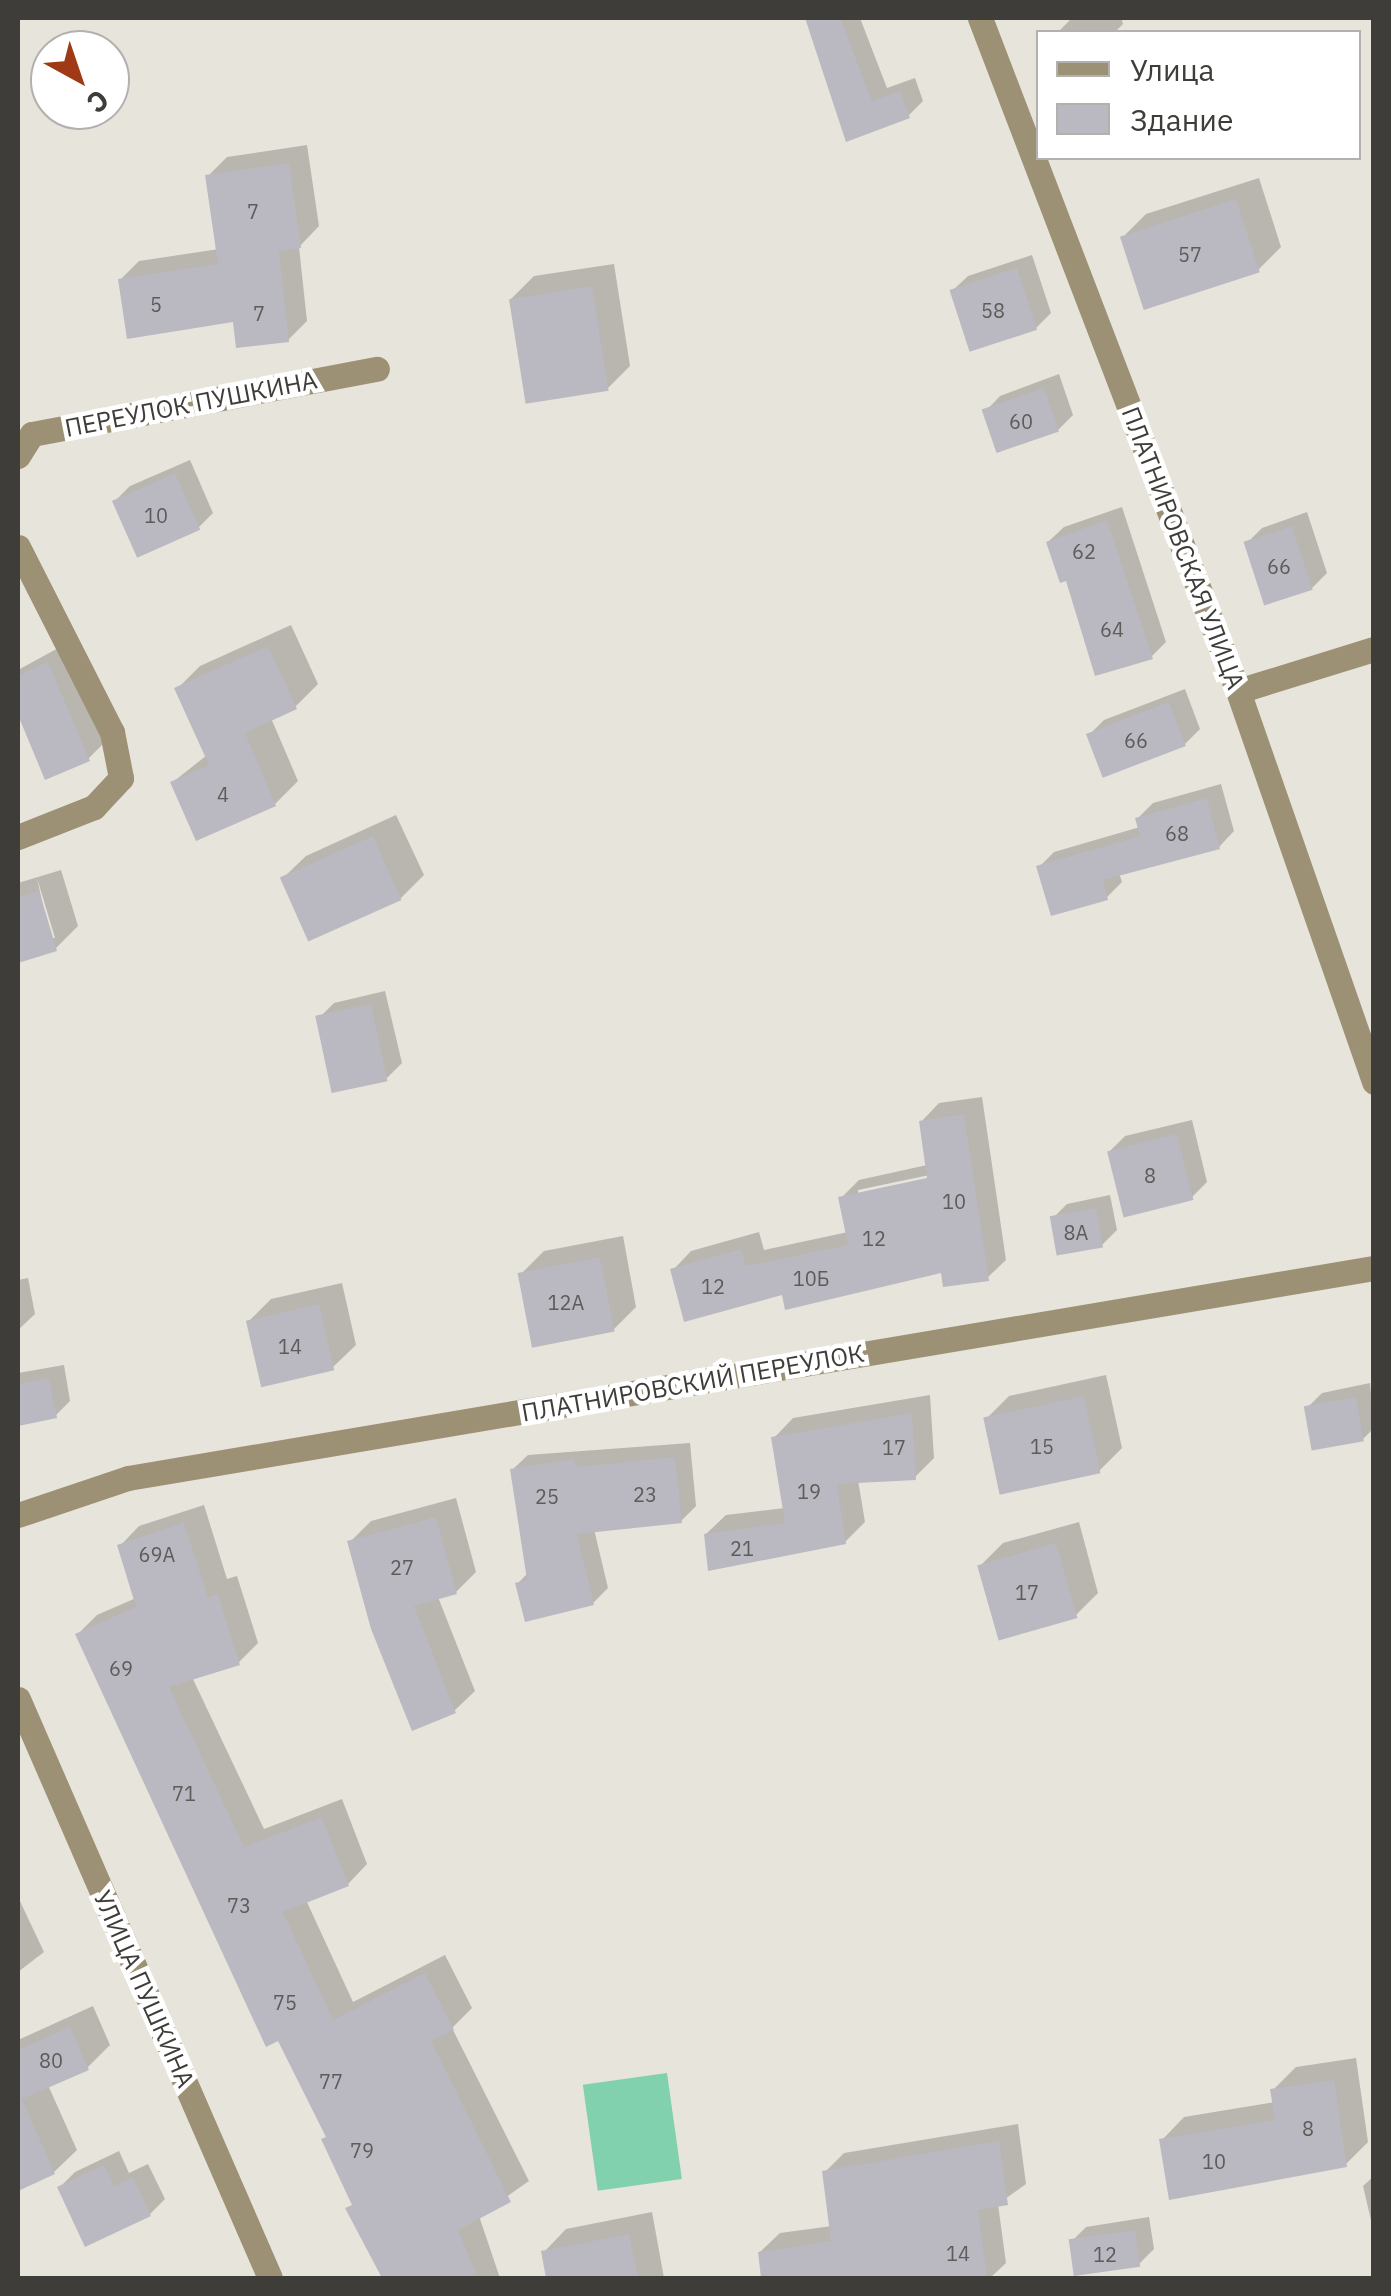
<!DOCTYPE html>
<html>
<head>
<meta charset="utf-8">
<style>
  body { margin:0 }
  #map { position:relative; width:1391px; height:2296px; overflow:hidden; background:#e7e4db; font-family:"IBM Plex Sans",sans-serif }
  div>[style] { position:absolute }
  .green>* { inset:0; background:#82d1ae; transform-origin:0 0 }
  .shadow>* { inset:0; background:#0003 }
  .building>* { inset:0; background:#bab8c0; transform-origin:0 0 }
  .minor>* { height:25px; margin:-12.5px; padding:0 12.5px; transform-origin:12.5px; border-radius:12.5px; background:#9d9175 }
  span { translate:-50% -50%; white-space:nowrap; text-align:center; line-height:1.15; -webkit-text-stroke:9px #fff; paint-order:stroke }
  .number-label { font-size:20px; color:#5d5c5b }
  .number-label span { -webkit-text-stroke-width:0 }
  .street-label { font-size:25px; color:#3e3d39 }
  .frame { position:absolute; inset:0; border:20px solid #3e3d39; pointer-events:none }
  .legend { position:absolute; left:1036px; top:30px; width:325px; height:130px; box-sizing:border-box; background:#fff; border:2px solid #b2b1b0; margin:0; padding:12px 18px; list-style:none; font-size:30px; color:#3e3d39 }
  .legend li { display:flex; align-items:center; gap:20px; height:50px }
  .legend b { width:50px; border:2px solid #b2b1b0 }
  .north { position:absolute; left:30px; top:30px; width:100px; height:100px; box-sizing:border-box; background:#fff; border:2px solid #b2b1b0; border-radius:50%; rotate:140deg; font-size:28px; font-weight:700; line-height:40px; text-align:center; color:#3e3d39 }
  .north::after { content:''; display:block; margin:auto; width:35px; height:45px; background:#a03916; clip-path:polygon(50% 0,100% 100%,50% 72%,0 100%) }
</style>
</head>
<body>
<div id="map">
  <div class="green">
    <div style="left:667px;top:2073px;width:107px;height:85px;rotate:82deg"></div>
  </div>
  <div class="shadow">
    <div style="clip-path:polygon(806px 18px,860px 18px,887px 88px,915px 78px,923px 101px,908px 116px,848px 139px)"></div>
    <div style="clip-path:polygon(1072px 18px,1121px 18px,1123px 24px,1115px 32px,1058px 32px)"></div>
    <div style="clip-path:polygon(307px 145px,319px 226px,299px 247px,307px 321px,288px 340px,120px 280px,139px 261px,219px 249px,208px 176px,227px 157px)"></div>
    <div style="clip-path:polygon(1259px 178px,1281px 247px,1258px 270px,1123px 237px,1146px 214px)"></div>
    <div style="clip-path:polygon(1032px 255px,1051px 313px,1036px 328px,952px 291px,968px 276px)"></div>
    <div style="clip-path:polygon(614px 264px,630px 366px,607px 389px,511px 299px,534px 276px)"></div>
    <div style="clip-path:polygon(1059px 374px,1073px 415px,1058px 430px,985px 412px,1000px 396px)"></div>
    <div style="clip-path:polygon(190px 460px,213px 513px,198px 528px,115px 501px,130px 486px)"></div>
    <div style="clip-path:polygon(1122px 507px,1166px 642px,1151px 657px,1048px 542px,1064px 527px)"></div>
    <div style="clip-path:polygon(1307px 512px,1327px 573px,1312px 588px,1247px 543px,1262px 528px)"></div>
    <div style="clip-path:polygon(291px 625px,318px 684px,295px 707px,271px 718px,298px 781px,275px 804px,173px 782px,207px 755px,177px 689px,200px 666px)"></div>
    <div style="clip-path:polygon(71px 641px,111px 736px,88px 759px,46px 777px,18px 708px,18px 670px)"></div>
    <div style="clip-path:polygon(1185px 689px,1200px 729px,1185px 744px,1089px 735px,1104px 720px)"></div>
    <div style="clip-path:polygon(1221px 784px,1234px 831px,1219px 847px,1119px 873px,1122px 882px,1107px 897px,1039px 867px,1054px 852px,1140px 827px,1138px 818px,1153px 803px)"></div>
    <div style="clip-path:polygon(396px 815px,424px 875px,401px 898px,283px 878px,306px 856px)"></div>
    <div style="clip-path:polygon(evenodd,61px 870px,78px 926px,56px 948px,18px 960px,18px 883px,61px 870px,37px 878px,55px 938px,50px 938px,37px 878px)"></div>
    <div style="clip-path:polygon(385px 991px,402px 1063px,387px 1078px,319px 1018px,334px 1003px)"></div>
    <div style="clip-path:polygon(evenodd,982px 1097px,1006px 1260px,987px 1278px,943px 1270px,784px 1292px,673px 1270px,691px 1251px,759px 1232px,764px 1250px,848px 1232px,841px 1198px,859px 1180px,927px 1165px,921px 1122px,939px 1103px,982px 1097px,939px 1173px,940px 1178px,858px 1195px,858px 1190px,939px 1173px)"></div>
    <div style="clip-path:polygon(1192px 1120px,1207px 1182px,1192px 1197px,1110px 1151px,1125px 1136px)"></div>
    <div style="clip-path:polygon(1110px 1195px,1117px 1230px,1102px 1245px,1052px 1219px,1067px 1204px)"></div>
    <div style="clip-path:polygon(623px 1236px,636px 1307px,613px 1330px,521px 1274px,544px 1251px)"></div>
    <div style="clip-path:polygon(28px 1278px,35px 1314px,18px 1330px,18px 1280px)"></div>
    <div style="clip-path:polygon(342px 1283px,356px 1345px,333px 1367px,248px 1322px,271px 1299px)"></div>
    <div style="clip-path:polygon(64px 1365px,70px 1401px,55px 1416px,18px 1423px,18px 1373px)"></div>
    <div style="clip-path:polygon(1106px 1375px,1122px 1448px,1099px 1471px,986px 1419px,1009px 1396px)"></div>
    <div style="clip-path:polygon(1370px 1383px,1374px 1428px,1363px 1439px,1307px 1408px,1322px 1393px)"></div>
    <div style="clip-path:polygon(930px 1395px,934px 1458px,915px 1477px,858px 1480px,865px 1522px,845px 1542px,706px 1534px,726px 1515px,785px 1508px,774px 1438px,793px 1418px)"></div>
    <div style="clip-path:polygon(690px 1443px,696px 1506px,681px 1521px,594px 1529px,608px 1588px,593px 1603px,518px 1583px,529px 1572px,512px 1470px,528px 1455px)"></div>
    <div style="clip-path:polygon(456px 1498px,476px 1572px,456px 1592px,438px 1597px,475px 1691px,454px 1711px,350px 1542px,371px 1521px)"></div>
    <div style="clip-path:polygon(204px 1505px,227px 1579px,237px 1576px,258px 1643px,239px 1662px,192px 1677px,264px 1829px,342px 1799px,367px 1864px,348px 1884px,306px 1900px,353px 2002px,445px 1955px,472px 2008px,452px 2028px,529px 2181px,479px 2216px,500px 2278px,427px 2278px,415px 2250px,354px 2203px,328px 2136px,78px 1634px,97px 1615px,136px 1598px,120px 1546px,139px 1526px)"></div>
    <div style="clip-path:polygon(1079px 1522px,1098px 1593px,1075px 1616px,980px 1566px,1003px 1543px)"></div>
    <div style="clip-path:polygon(18px 1897px,44px 1952px,18px 1972px)"></div>
    <div style="clip-path:polygon(93px 2006px,110px 2045px,87px 2068px,48px 2085px,77px 2150px,54px 2172px,18px 2188px,18px 2040px)"></div>
    <div style="clip-path:polygon(1356px 2058px,1368px 2142px,1345px 2165px,1162px 2140px,1184px 2117px,1275px 2102px,1273px 2090px,1296px 2067px)"></div>
    <div style="clip-path:polygon(1018px 2124px,1026px 2184px,998px 2204px,1006px 2263px,990px 2278px,764px 2278px,760px 2252px,780px 2233px,832px 2226px,825px 2172px,844px 2153px)"></div>
    <div style="clip-path:polygon(119px 2151px,129px 2173px,148px 2164px,165px 2199px,150px 2214px,60px 2187px,75px 2172px)"></div>
    <div style="clip-path:polygon(1374px 2176px,1374px 2233px,1363px 2186px)"></div>
    <div style="clip-path:polygon(652px 2212px,664px 2278px,549px 2278px,544px 2252px,566px 2229px)"></div>
    <div style="clip-path:polygon(1149px 2217px,1154px 2249px,1139px 2264px,1071px 2242px,1086px 2227px)"></div>
  </div>
  <div class="building">
    <div style="clip-path:polygon(805px 18px,840px 18px,872px 101px,900px 91px,910px 118px,846px 142px)"></div>
    <div style="clip-path:polygon(289px 163px,301px 248px,279px 251px,289px 342px,236px 348px,233px 322px,127px 339px,118px 279px,218px 264px,205px 175px)"></div>
    <div style="left:1236px;top:199px;width:77px;height:122px;rotate:72deg"></div>
    <div style="left:1017px;top:268px;width:65px;height:71px;rotate:72deg"></div>
    <div style="left:592px;top:286px;width:106px;height:84px;rotate:81deg"></div>
    <div style="left:1044px;top:388px;width:46px;height:66px;rotate:71deg"></div>
    <div style="left:175px;top:473px;width:62px;height:69px;rotate:66deg"></div>
    <div style="clip-path:polygon(1107px 520px,1153px 659px,1095px 676px,1066px 581px,1060px 583px,1046px 542px)"></div>
    <div style="left:1292px;top:526px;width:67px;height:51px;rotate:72deg"></div>
    <div style="clip-path:polygon(268px 646px,297px 709px,245px 733px,276px 806px,196px 841px,170px 782px,209px 765px,174px 688px)"></div>
    <div style="clip-path:polygon(48px 662px,90px 761px,45px 780px,18px 715px,18px 675px)"></div>
    <div style="left:1169px;top:702px;width:47px;height:89px;rotate:69deg"></div>
    <div style="clip-path:polygon(1207px 798px,1220px 849px,1103px 880px,1108px 900px,1051px 916px,1036px 866px,1140px 836px,1135px 818px)"></div>
    <div style="left:373px;top:836px;width:70px;height:102px;rotate:66deg"></div>
    <div style="clip-path:polygon(39px 891px,57px 951px,18px 963px,18px 897px)"></div>
    <div style="left:371px;top:1004px;width:79px;height:57px;rotate:78deg"></div>
    <div style="clip-path:polygon(964px 1114px,989px 1281px,943px 1287px,941px 1273px,785px 1310px,782px 1295px,684px 1322px,670px 1269px,741px 1249px,746px 1266px,848px 1245px,838px 1197px,927px 1178px,919px 1121px)"></div>
    <div style="left:1177px;top:1134px;width:68px;height:72px;rotate:76deg"></div>
    <div style="left:1096px;top:1208px;width:40px;height:47px;rotate:80deg"></div>
    <div style="left:600px;top:1257px;width:76px;height:84px;rotate:79deg"></div>
    <div style="left:319px;top:1304px;width:68px;height:75px;rotate:77deg"></div>
    <div style="clip-path:polygon(49px 1378px,57px 1418px,18px 1426px,18px 1384px)"></div>
    <div style="left:1084px;top:1396px;width:79px;height:103px;rotate:78deg"></div>
    <div style="left:1356px;top:1397px;width:45px;height:53px;rotate:80deg"></div>
    <div style="clip-path:polygon(912px 1413px,916px 1480px,837px 1484px,846px 1544px,708px 1571px,704px 1534px,785px 1523px,771px 1437px)"></div>
    <div style="clip-path:polygon(675px 1457px,682px 1523px,577px 1534px,594px 1605px,525px 1622px,515px 1583px,527px 1580px,510px 1469px,574px 1459px,576px 1467px)"></div>
    <div style="clip-path:polygon(436px 1517px,457px 1594px,414px 1606px,456px 1713px,412px 1731px,371px 1629px,347px 1541px)"></div>
    <div style="clip-path:polygon(184px 1523px,208px 1597px,218px 1594px,240px 1665px,169px 1687px,244px 1847px,322px 1817px,349px 1886px,283px 1912px,333px 2020px,425px 1973px,454px 2030px,431px 2041px,511px 2202px,458px 2230px,478px 2278px,382px 2278px,345px 2208px,352px 2205px,321px 2139px,326px 2137px,278px 2041px,266px 2047px,75px 1634px,136px 1607px,117px 1545px)"></div>
    <div style="left:1056px;top:1543px;width:78px;height:82px;rotate:74deg"></div>
    <div style="clip-path:polygon(70px 2027px,89px 2070px,22px 2099px,55px 2174px,18px 2191px,18px 2050px)"></div>
    <div style="clip-path:polygon(1334px 2080px,1347px 2167px,1169px 2200px,1159px 2139px,1275px 2120px,1270px 2089px)"></div>
    <div style="clip-path:polygon(999px 2141px,1008px 2205px,978px 2210px,987px 2278px,761px 2278px,758px 2252px,831px 2241px,822px 2171px)"></div>
    <div style="clip-path:polygon(104px 2165px,114px 2186px,133px 2177px,151px 2216px,85px 2247px,57px 2187px)"></div>
    <div style="left:1135px;top:2230px;width:37px;height:67px;rotate:82deg"></div>
    <div style="clip-path:polygon(629px 2234px,638px 2278px,546px 2278px,541px 2251px)"></div>
  </div>
  <div class="minor">
    <div style="left:980px;top:18px;width:721px;rotate:69.03deg"></div>
    <div style="left:1238px;top:691px;width:414px;rotate:70.8deg"></div>
    <div style="left:18px;top:456px;width:26px;rotate:-58deg"></div>
    <div style="left:32px;top:434px;width:351px;rotate:-10.7deg"></div>
    <div style="left:18px;top:547px;width:208px;rotate:63.1deg"></div>
    <div style="left:112px;top:732px;width:47px;rotate:78.9deg"></div>
    <div style="left:121px;top:778px;width:40px;rotate:133deg"></div>
    <div style="left:94px;top:807px;width:82px;rotate:158.5deg"></div>
    <div style="left:1238px;top:691px;width:142px;rotate:-17.2deg"></div>
    <div style="left:18px;top:1515px;width:116px;rotate:-18.6deg"></div>
    <div style="left:128px;top:1478px;width:1264px;rotate:-9.57deg"></div>
    <div style="left:18px;top:1699px;width:631px;rotate:66.48deg"></div>
  </div>
  <div class="number-label">
    <span style="left:253px;top:211px">7</span>
    <span style="left:1190px;top:254px">57</span>
    <span style="left:156px;top:304px">5</span>
    <span style="left:993px;top:310px">58</span>
    <span style="left:259px;top:313px">7</span>
    <span style="left:1021px;top:421px">60</span>
    <span style="left:156px;top:515px">10</span>
    <span style="left:1084px;top:551px">62</span>
    <span style="left:1279px;top:566px">66</span>
    <span style="left:1112px;top:629px">64</span>
    <span style="left:1136px;top:740px">66</span>
    <span style="left:223px;top:794px">4</span>
    <span style="left:1177px;top:833px">68</span>
    <span style="left:1150px;top:1175px">8</span>
    <span style="left:954px;top:1201px">10</span>
    <span style="left:1076px;top:1232px">8А</span>
    <span style="left:874px;top:1238px">12</span>
    <span style="left:811px;top:1278px">10Б</span>
    <span style="left:713px;top:1286px">12</span>
    <span style="left:566px;top:1302px">12А</span>
    <span style="left:290px;top:1346px">14</span>
    <span style="left:1042px;top:1446px">15</span>
    <span style="left:894px;top:1447px">17</span>
    <span style="left:809px;top:1491px">19</span>
    <span style="left:645px;top:1494px">23</span>
    <span style="left:547px;top:1496px">25</span>
    <span style="left:742px;top:1548px">21</span>
    <span style="left:157px;top:1554px">69А</span>
    <span style="left:402px;top:1567px">27</span>
    <span style="left:1027px;top:1592px">17</span>
    <span style="left:121px;top:1668px">69</span>
    <span style="left:184px;top:1793px">71</span>
    <span style="left:239px;top:1905px">73</span>
    <span style="left:285px;top:2002px">75</span>
    <span style="left:51px;top:2060px">80</span>
    <span style="left:331px;top:2081px">77</span>
    <span style="left:1308px;top:2128px">8</span>
    <span style="left:362px;top:2150px">79</span>
    <span style="left:1214px;top:2161px">10</span>
    <span style="left:958px;top:2253px">14</span>
    <span style="left:1105px;top:2254px">12</span>
  </div>
  <div class="street-label">
    <span style="left:191px;top:404px;rotate:-11deg">ПЕРЕУЛОК ПУШКИНА</span>
    <span style="left:1183px;top:548px;rotate:69deg">ПЛАТНИРОВСКАЯ УЛИЦА</span>
    <span style="left:693px;top:1383px;rotate:-10deg">ПЛАТНИРОВСКИЙ ПЕРЕУЛОК</span>
    <span style="left:144px;top:1989px;rotate:66deg">УЛИЦА ПУШКИНА</span>
  </div>
  <div class="frame"></div>
  <ul class="legend">
  <li><b style="height:12px;background:#9d9175"></b>Улица</li>
  <li><b style="height:28px;background:#bab8c0"></b>Здание</li>
  </ul>
  <div class="north">С</div>
</div>
</body>
</html>
